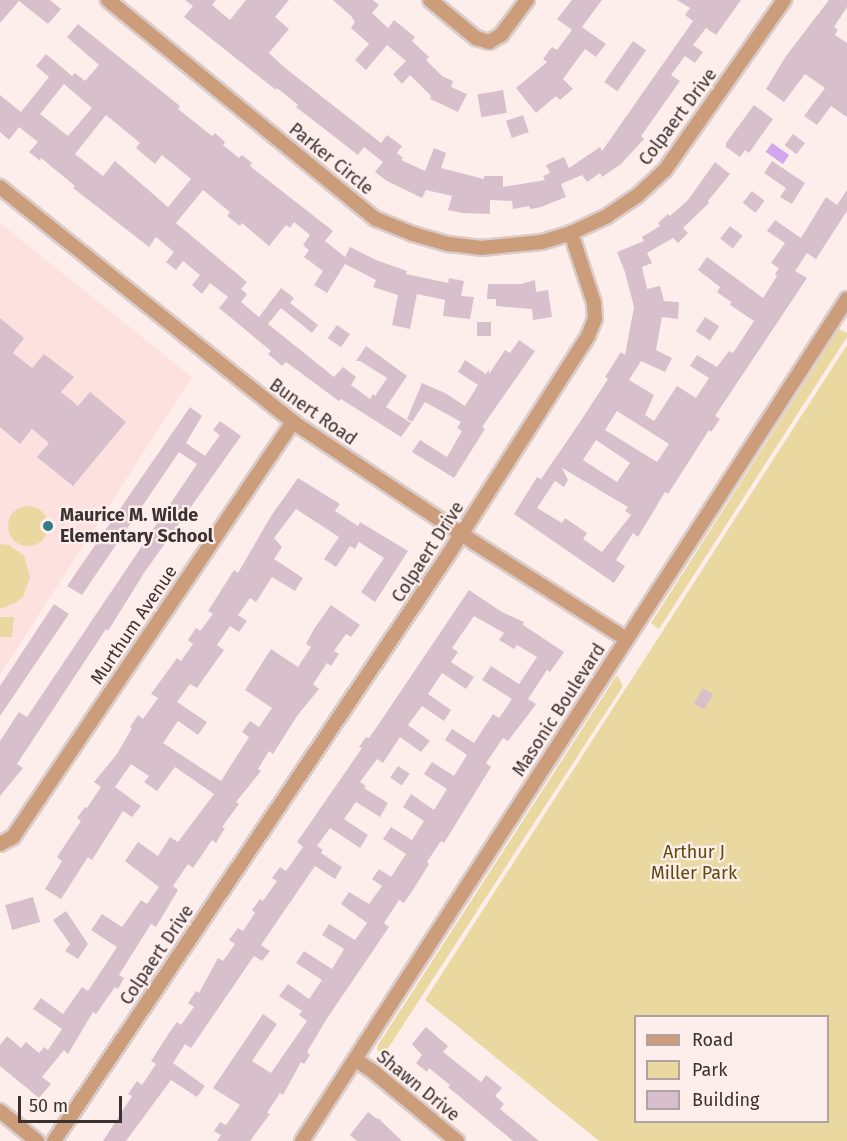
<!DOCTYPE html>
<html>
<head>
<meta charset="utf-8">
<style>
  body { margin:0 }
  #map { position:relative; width:847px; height:1141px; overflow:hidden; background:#fdeeec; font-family:"Fira Sans",sans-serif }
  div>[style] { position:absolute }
  .built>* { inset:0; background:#fde1df }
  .green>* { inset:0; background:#e9d8a0 }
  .round { border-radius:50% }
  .water>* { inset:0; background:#d1a6ea; transform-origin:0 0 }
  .building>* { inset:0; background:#d7c0cb; transform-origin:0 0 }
  .roads { filter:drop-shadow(2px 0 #daccca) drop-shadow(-2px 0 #daccca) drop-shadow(0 2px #daccca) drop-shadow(0 -2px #daccca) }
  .minor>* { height:14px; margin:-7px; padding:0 7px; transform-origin:7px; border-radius:7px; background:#cc9d7a }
  .dots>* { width:16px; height:16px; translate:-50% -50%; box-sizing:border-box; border:3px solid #fdeeec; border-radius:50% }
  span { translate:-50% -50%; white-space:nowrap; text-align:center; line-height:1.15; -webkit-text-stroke:4.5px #fdeeec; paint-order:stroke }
  .street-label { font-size:18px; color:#3b3131 }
  .poi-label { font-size:18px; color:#3b3131; font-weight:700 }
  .left { translate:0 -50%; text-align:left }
  .park-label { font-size:18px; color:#5c4b0a }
  .legend { position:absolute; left:634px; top:1015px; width:195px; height:108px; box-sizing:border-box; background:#fdeeec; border:2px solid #afa2a1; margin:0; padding:8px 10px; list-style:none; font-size:18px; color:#3b3131 }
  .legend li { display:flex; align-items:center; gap:12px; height:30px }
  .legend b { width:30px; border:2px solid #afa2a1 }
  .scale { position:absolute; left:18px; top:1096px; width:104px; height:27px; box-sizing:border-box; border:3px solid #3b3131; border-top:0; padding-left:8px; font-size:18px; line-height:21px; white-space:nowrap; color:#3b3131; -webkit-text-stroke:4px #fdeeec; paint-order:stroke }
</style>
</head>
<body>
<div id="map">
  <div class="built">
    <div style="clip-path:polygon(0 223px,192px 377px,0 675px)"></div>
  </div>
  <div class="green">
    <div style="clip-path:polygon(839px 329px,847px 333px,847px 337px,659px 629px,657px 628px,651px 623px)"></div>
    <div style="clip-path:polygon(evenodd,847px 345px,847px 1141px,599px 1141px,425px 1000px,847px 345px,636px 1016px,828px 1016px,828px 1122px,636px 1122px,636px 1016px)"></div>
    <div class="round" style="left:8px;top:506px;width:40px;height:40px"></div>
    <div style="clip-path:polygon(0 544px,9px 545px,24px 556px,30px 577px,23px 597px,15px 603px,0 609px)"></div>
    <div style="clip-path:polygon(0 617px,14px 617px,12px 637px,0 637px)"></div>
    <div style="clip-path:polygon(617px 675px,623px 686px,383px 1056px,377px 1049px,378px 1045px)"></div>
  </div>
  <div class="water">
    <div style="left:772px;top:143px;width:21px;height:11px;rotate:35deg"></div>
  </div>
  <div class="building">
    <div style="clip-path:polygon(0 0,50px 0,61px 9px,48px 24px,19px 1px,0 23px)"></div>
    <div style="clip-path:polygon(185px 0,216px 0,212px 5px,230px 20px,246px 0,289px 0,275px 17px,289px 29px,269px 53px,284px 67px,381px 143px,387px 135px,402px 146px,397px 153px,403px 158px,401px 160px,425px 171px,434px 148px,446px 153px,441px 168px,484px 179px,484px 176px,503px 176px,503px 187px,545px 180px,543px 176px,550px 173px,546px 165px,564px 157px,569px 168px,600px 147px,602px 151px,693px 21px,685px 15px,690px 8px,677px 0,741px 0,716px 35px,706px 28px,693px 45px,703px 52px,695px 63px,685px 56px,671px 75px,680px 81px,641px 136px,644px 139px,621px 164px,602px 177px,600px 173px,587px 182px,582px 175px,561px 184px,566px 197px,541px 207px,530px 209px,529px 206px,513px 209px,512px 201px,490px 200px,490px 214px,463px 213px,448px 210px,452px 196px,426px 190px,422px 198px,387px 181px,375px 172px,383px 162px,364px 147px,358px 155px,296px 107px,298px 105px,277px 88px,276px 90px,184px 17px,193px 6px)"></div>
    <div style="clip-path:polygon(333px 0,373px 0,379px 5px,372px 13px,388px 28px,394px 20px,415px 37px,412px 41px,429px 57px,426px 60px,442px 76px,453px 81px,451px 87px,467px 94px,458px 112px,430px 99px,431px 96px,410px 75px,402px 84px,393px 74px,406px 61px,387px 45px,366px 70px,355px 60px,369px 44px,351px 28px,355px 22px,351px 16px)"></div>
    <div style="clip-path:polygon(572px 0,602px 0,582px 27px,606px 44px,596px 57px,585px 49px,563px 79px,573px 89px,560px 100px,556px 96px,536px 113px,516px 88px,547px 62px,543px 59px,552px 47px,557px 50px,572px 30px,557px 19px)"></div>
    <div style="clip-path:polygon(829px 0,847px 0,847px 7px,834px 27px,838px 30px,835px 35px,847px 43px,847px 117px,831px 106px,817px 125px,804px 116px,825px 88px,805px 74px,784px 102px,766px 89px,786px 56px)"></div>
    <div style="clip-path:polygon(evenodd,78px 24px,180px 106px,178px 109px,212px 136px,215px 133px,225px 142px,223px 145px,239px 158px,242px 155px,252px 163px,250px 166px,333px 231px,325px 241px,345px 257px,350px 247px,376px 260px,407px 271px,406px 274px,448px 283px,449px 278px,464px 281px,461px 296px,474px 297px,470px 319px,443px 316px,445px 300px,417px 294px,410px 329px,392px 325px,398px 295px,373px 287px,376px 280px,345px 264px,327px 293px,314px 285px,323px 271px,304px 257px,309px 250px,303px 245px,310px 235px,294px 222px,290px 228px,286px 225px,269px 246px,242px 223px,240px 226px,227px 216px,230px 212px,203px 190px,176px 223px,247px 282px,241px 289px,247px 294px,241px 302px,259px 317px,281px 288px,294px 298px,290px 303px,318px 325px,312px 333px,281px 308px,268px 324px,334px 377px,343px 367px,356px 377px,351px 385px,370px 399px,373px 394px,375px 396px,387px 378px,360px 361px,356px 361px,366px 346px,407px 376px,386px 407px,411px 423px,401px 437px,341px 399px,339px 401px,286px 362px,282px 366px,268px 354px,271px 351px,219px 308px,228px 297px,210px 283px,202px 294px,192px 285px,200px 275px,183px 261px,176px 270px,166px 262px,174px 252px,156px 237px,149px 247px,73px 188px,75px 186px,41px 158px,40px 161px,29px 152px,38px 142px,19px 127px,9px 140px,0 132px,0 95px,21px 112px,49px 77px,36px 66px,46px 54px,72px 76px,75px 73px,85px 81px,99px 65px,67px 37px,78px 24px,64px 84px,92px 108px,68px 136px,40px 114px,64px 84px,78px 24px,106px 115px,140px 143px,136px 148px,155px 164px,162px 155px,191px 179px,168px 207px,115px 161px,103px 176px,75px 154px,106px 115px)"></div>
    <div style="left:633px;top:41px;width:16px;height:50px;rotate:35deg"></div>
    <div style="left:503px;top:90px;width:23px;height:26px;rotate:80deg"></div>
    <div style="clip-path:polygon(754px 105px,773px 119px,749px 153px,745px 150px,740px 157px,726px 147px,726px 143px)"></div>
    <div style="left:523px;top:115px;width:18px;height:18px;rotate:71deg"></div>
    <div style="left:793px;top:134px;width:15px;height:14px;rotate:37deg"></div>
    <div style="clip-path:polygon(772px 161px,805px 183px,792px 204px,780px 197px,786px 188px,764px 173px)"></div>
    <div style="clip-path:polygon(evenodd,715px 162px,730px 174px,708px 201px,709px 203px,683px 228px,688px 233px,678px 243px,673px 238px,647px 253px,652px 263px,642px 267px,647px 289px,660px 286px,664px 301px,679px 302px,678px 319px,662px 317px,656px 350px,672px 358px,665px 372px,641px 361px,629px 380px,654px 395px,645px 415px,654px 421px,677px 386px,696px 398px,709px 378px,690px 366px,697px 355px,717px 367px,729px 351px,733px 353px,754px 321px,730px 305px,731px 302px,717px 292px,720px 287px,698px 270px,707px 257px,763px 298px,777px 276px,775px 274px,779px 268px,771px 263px,785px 243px,767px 231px,775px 220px,801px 238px,826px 197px,837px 205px,847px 190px,847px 211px,816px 259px,807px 253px,795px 271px,807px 278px,715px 416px,720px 419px,711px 432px,709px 430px,668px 494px,665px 492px,638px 537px,633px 533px,616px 560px,625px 566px,614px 583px,514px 514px,537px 477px,541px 479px,580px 422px,608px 379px,605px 377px,621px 352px,625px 355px,634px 307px,625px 272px,617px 252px,644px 241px,642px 237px,660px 226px,658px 223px,668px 214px,670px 216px,688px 200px,715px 162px,617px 411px,669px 444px,657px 462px,605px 430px,617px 411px,715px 162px,596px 440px,630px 463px,617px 482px,583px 460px,596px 440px,715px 162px,562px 468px,628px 507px,625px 511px,631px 515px,602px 552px,583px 539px,587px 533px,565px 518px,562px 523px,537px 508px,555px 481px,564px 487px,568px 480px,562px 468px)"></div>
    <div style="left:752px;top:191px;width:16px;height:15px;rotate:38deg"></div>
    <div style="left:730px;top:226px;width:16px;height:16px;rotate:38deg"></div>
    <div style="clip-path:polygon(535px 280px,536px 292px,548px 290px,552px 317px,533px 320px,532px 309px,496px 306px,496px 299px,487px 299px,488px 284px,521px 284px)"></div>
    <div style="left:705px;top:317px;width:17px;height:17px;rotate:33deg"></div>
    <div style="clip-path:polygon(0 318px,24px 338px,13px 353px,32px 368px,44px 354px,74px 377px,61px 392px,78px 406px,90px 392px,126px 422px,73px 486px,37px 457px,49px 443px,32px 429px,20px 444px,0 427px)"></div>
    <div style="left:477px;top:322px;width:14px;height:14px"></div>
    <div style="left:337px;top:325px;width:16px;height:16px;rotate:35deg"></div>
    <div style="clip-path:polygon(519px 340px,535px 351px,482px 427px,485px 429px,454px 478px,412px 452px,420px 440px,447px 457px,462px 431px,457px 428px,461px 422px,425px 402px,412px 422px,407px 419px,422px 383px,445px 393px,465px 406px,478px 385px,458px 372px,465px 360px,486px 374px,489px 369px,489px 374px,505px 350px,510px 353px)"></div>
    <div style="clip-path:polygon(190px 407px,202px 416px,186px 443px,205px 456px,220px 435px,213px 430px,220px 421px,241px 436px,144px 573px,108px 631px,106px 629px,17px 764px,23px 768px,0 796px,0 741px,19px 712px,27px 717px,197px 464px,179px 452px,82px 595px,67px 586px)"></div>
    <div style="clip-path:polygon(298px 478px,340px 504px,335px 511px,358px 526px,360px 522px,408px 551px,375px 602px,361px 592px,384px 558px,359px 542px,355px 549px,350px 546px,336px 567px,324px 559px,339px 537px,296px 509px,274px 538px,282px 547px,274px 559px,303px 578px,295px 591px,272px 577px,256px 602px,250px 598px,238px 615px,247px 621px,239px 632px,230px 626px,217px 645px,224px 650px,197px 688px,190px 684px,177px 702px,207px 722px,198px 735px,178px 721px,163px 743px,221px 781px,249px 737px,242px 732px,250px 721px,259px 727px,272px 708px,245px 690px,271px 649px,298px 667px,311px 647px,306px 644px,314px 629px,331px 605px,360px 625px,351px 637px,346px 634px,334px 651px,339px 654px,331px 666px,327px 663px,313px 684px,319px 689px,297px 716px,273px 754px,269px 751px,258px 769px,261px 771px,236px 802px,239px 804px,222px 827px,225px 828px,216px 843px,212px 840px,193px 868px,188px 864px,173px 886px,178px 890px,156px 927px,151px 924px,119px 975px,124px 978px,118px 989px,115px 987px,96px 1014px,93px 1012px,68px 1054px,64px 1050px,42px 1077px,51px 1084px,39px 1098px,0 1066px,0 1045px,7px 1036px,21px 1048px,26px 1042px,39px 1053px,44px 1047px,48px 1050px,62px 1029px,33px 1009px,41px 998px,63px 1014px,82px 987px,88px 991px,117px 947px,91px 930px,102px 914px,122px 927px,141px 900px,147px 904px,159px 887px,125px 861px,138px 842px,158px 856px,170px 837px,178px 842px,214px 794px,175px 767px,157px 791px,144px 782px,149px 776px,131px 764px,115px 787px,141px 806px,132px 817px,123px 811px,92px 860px,88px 857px,61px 899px,45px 889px,62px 861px,57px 857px,81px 821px,77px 818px,85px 807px,87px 808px,101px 787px,94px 782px,117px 754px,132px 728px,130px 727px,138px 715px,143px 719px,158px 698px,151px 694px,177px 658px,181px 661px,193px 644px,188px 640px,196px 628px,200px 631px,213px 614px,208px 611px,234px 570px,238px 573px,271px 516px)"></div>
    <div style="clip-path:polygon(469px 590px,502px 612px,524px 622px,523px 625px,564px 652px,550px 672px,547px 670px,528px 699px,536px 704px,528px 715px,508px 741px,503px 738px,486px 763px,491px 767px,444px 843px,441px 841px,427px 862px,429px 864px,413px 890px,404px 903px,399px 900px,384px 923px,389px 927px,326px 1020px,307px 1052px,310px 1055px,304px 1064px,301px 1062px,283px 1095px,280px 1093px,267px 1113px,270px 1114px,250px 1141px,217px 1141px,221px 1135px,214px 1131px,220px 1122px,226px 1125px,240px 1105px,213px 1088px,263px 1014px,277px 1024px,252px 1061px,271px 1073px,307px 1021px,299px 1015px,302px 1011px,279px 996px,288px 984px,309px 999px,322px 980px,296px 963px,304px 951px,332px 969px,344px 949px,322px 935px,329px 924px,355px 940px,367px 923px,341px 904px,349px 892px,369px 904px,382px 886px,372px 879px,379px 869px,391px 877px,406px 854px,383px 839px,391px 827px,412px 840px,424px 821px,403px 807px,411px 794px,434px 810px,447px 789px,424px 774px,432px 762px,454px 776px,467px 755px,445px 740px,452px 729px,474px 743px,493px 714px,499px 718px,512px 699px,482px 680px,491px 666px,519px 684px,537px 657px,517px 645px,514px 649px,499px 640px,504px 633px,474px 616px,452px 648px,458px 652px,451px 662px,474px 677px,466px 689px,442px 673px,428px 694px,451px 710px,444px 721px,422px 706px,408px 725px,430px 741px,421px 752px,400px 737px,383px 763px,377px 759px,360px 782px,366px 786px,364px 788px,388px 803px,380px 817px,356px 802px,344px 819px,368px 835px,360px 848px,330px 828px,317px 846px,323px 850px,321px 853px,342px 867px,335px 879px,315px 866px,261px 945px,270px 951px,262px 961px,254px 956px,191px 1048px,185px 1044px,173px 1063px,205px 1086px,197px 1097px,171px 1080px,126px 1141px,103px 1141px,132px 1096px,128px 1094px,137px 1081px,142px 1085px,156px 1064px,151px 1061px,169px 1033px,177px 1022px,181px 1025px,194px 1007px,188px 1003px,196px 991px,199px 993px,218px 958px,223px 961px,235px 944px,229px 940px,238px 928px,243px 931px,255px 913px,252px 910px,260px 899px,263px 901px,277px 881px,272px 878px,280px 867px,286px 871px,303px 847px,297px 842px,362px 748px,359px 747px,366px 737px,369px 738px,376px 728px)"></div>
    <div style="clip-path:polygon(54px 604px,69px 614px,0 716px,0 686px)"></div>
    <div style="left:703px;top:688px;width:12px;height:18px;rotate:31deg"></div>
    <div style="left:398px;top:766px;width:14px;height:14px;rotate:34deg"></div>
    <div style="left:33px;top:897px;width:26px;height:29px;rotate:74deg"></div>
    <div style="clip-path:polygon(66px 911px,88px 944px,78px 959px,65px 951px,70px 944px,53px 920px)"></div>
    <div style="clip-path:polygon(426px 1027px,448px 1046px,443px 1052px,481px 1082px,486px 1075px,502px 1088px,495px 1096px,504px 1104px,500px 1109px,539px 1141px,513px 1141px,448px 1087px,450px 1085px,429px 1068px,427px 1072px,416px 1063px,422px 1055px,412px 1044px)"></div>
    <div style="clip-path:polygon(368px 1112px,377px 1119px,378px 1118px,402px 1141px,357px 1141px,350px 1135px)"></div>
  </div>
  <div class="roads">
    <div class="minor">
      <div style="left:108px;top:0;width:346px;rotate:39.3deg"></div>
      <div style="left:376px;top:219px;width:40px;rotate:22deg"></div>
      <div style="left:413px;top:234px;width:37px;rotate:16deg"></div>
      <div style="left:449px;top:244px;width:32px;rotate:7deg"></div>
      <div style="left:481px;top:248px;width:61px;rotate:-5.6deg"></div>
      <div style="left:542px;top:242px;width:30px;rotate:-17deg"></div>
      <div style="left:571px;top:233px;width:40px;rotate:-25deg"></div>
      <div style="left:607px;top:216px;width:36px;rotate:-34deg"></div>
      <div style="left:637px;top:196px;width:38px;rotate:-43deg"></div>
      <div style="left:665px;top:170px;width:208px;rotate:-55deg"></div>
      <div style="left:430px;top:0;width:60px;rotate:39.6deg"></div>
      <div style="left:476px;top:38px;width:14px;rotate:17deg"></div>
      <div style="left:489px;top:42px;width:14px;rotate:-30deg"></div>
      <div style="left:501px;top:35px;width:44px;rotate:-53.4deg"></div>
      <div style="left:0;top:187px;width:376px;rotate:38.7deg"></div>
      <div style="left:293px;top:422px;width:219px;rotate:33.6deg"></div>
      <div style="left:475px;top:543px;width:179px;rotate:32.4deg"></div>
      <div style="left:0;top:844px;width:15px;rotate:-28deg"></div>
      <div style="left:13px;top:837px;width:501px;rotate:-55.99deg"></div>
      <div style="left:356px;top:1060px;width:23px;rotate:34deg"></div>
      <div style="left:375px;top:1073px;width:107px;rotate:39.7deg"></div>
      <div style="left:0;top:1111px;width:48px;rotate:39deg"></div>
      <div style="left:54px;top:1141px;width:706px;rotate:-56.08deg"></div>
      <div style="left:448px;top:555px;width:260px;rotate:-57.4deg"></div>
      <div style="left:588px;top:336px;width:18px;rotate:-68deg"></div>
      <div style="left:595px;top:319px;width:16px;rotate:-94deg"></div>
      <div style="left:594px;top:303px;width:74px;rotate:-108.2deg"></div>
      <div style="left:302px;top:1141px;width:1003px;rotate:-57.09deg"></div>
    </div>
  </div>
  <div class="dots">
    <div style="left:48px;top:526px;background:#347b85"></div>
  </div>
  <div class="street-label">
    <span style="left:678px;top:117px;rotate:-53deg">Colpaert Drive</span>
    <span style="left:331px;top:159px;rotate:39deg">Parker Circle</span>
    <span style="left:313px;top:412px;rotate:35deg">Bunert Road</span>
    <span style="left:428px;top:552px;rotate:-57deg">Colpaert Drive</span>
    <span style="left:134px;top:625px;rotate:-56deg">Murthum Avenue</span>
    <span style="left:559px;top:710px;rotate:-57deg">Masonic Boulevard</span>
    <span style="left:157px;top:955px;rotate:-56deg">Colpaert Drive</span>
    <span style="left:418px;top:1086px;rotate:39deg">Shawn Drive</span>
  </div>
  <div class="poi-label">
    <span class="left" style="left:60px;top:526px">Maurice M. Wilde<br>Elementary School</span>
  </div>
  <div class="park-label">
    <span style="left:694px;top:863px">Arthur J<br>Miller Park</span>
  </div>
  <ul class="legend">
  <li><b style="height:8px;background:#cc9d7a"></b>Road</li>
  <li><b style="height:16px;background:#e9d8a0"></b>Park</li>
  <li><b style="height:16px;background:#d7c0cb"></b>Building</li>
  </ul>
  <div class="scale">50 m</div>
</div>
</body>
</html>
